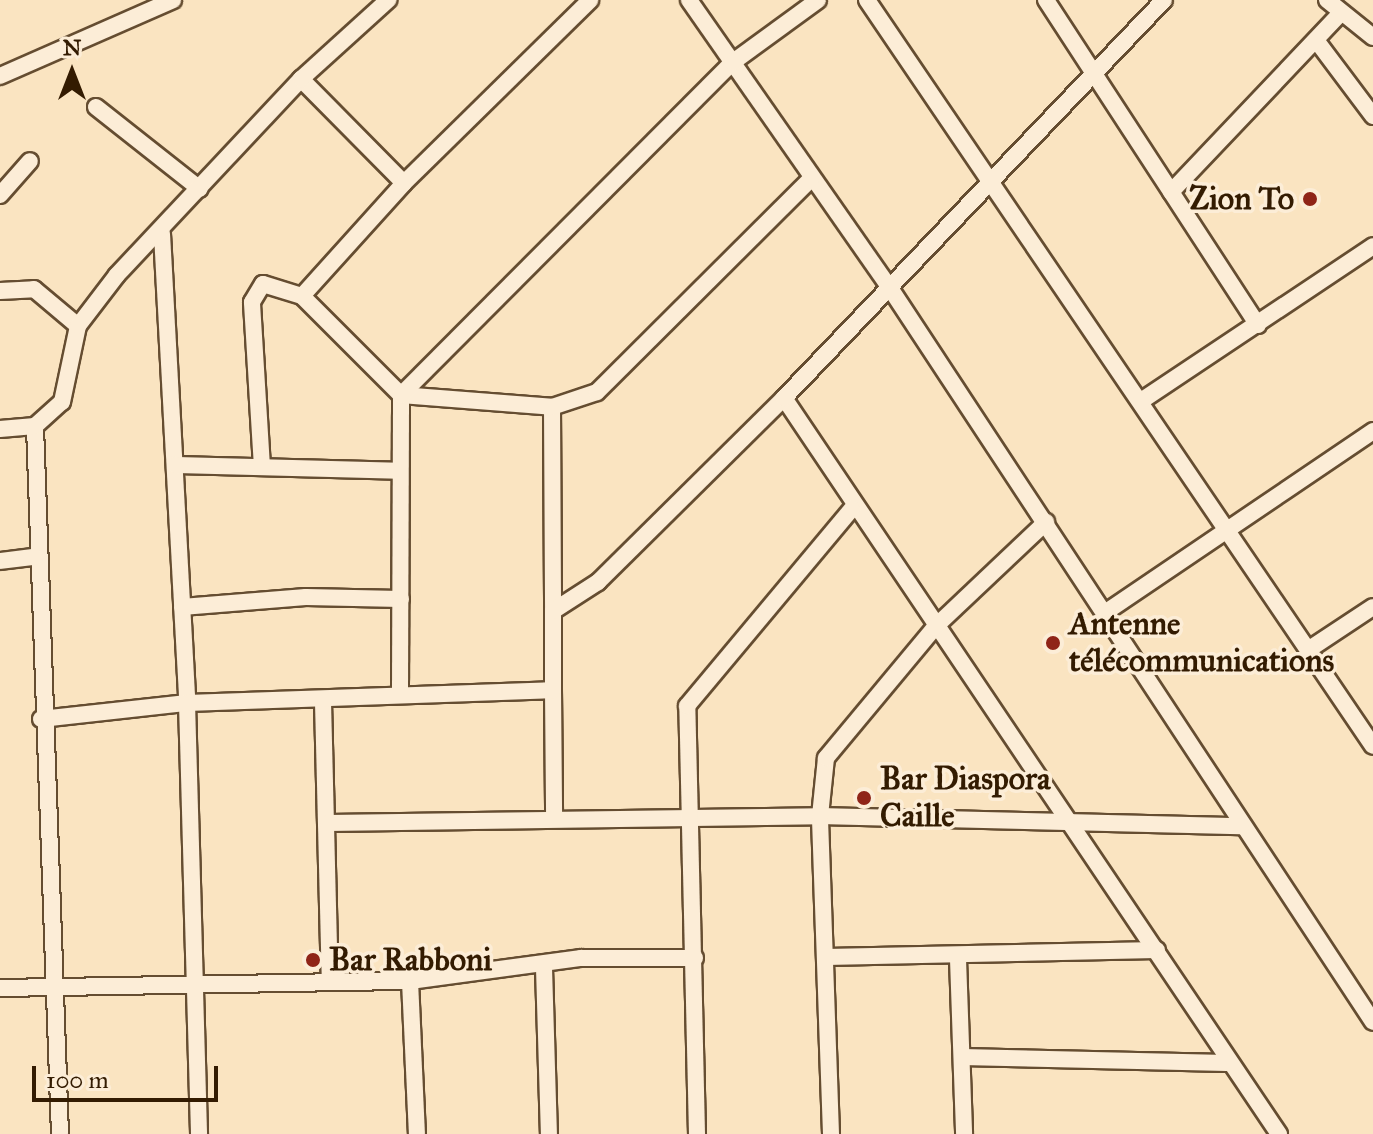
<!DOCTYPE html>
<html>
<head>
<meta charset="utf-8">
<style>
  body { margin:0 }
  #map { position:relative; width:1373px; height:1134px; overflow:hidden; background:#fae4c1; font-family:"IM FELL Great Primer",serif }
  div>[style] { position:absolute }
  .roads { filter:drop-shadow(2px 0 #654d31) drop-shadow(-2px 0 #654d31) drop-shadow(0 2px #654d31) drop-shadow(0 -2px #654d31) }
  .minor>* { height:16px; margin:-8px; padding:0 8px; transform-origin:8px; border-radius:8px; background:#fcedd7 }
  .dots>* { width:22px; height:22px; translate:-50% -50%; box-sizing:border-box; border:4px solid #fcedd7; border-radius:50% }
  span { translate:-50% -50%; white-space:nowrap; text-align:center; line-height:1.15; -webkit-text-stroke:7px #fcedd7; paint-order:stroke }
  .poi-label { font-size:32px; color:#331b01; font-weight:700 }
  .right { translate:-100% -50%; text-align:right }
  .left { translate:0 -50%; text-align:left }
  .north { position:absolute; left:32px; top:32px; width:80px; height:80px; -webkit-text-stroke:6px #fcedd7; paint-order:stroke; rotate:0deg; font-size:22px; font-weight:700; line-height:32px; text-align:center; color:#331b01 }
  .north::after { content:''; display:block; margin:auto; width:28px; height:36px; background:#331b01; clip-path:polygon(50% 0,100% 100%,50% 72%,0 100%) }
  .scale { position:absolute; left:32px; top:1066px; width:186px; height:36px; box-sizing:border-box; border:4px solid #331b01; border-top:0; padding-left:10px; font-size:24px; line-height:28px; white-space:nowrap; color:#331b01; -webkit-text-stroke:6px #fcedd7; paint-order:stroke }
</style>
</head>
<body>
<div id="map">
  <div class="roads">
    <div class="minor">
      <div style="left:689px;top:0;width:348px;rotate:55.1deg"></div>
      <div style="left:888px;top:285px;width:882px;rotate:56.65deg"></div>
      <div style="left:867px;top:0;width:901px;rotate:55.85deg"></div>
      <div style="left:1046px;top:0;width:388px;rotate:56.9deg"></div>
      <div style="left:1327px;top:0;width:59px;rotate:38.8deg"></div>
      <div style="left:1316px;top:40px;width:95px;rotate:53.1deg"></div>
      <div style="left:0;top:76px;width:189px;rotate:-23.7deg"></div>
      <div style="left:301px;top:79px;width:146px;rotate:45.3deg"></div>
      <div style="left:96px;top:107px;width:132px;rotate:38.3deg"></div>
      <div style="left:1171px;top:192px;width:247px;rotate:-46.5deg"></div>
      <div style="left:0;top:195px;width:45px;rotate:-48.6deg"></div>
      <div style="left:162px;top:234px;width:470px;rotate:86.9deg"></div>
      <div style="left:187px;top:703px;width:431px;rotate:88.4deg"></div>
      <div style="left:0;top:291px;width:34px;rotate:-3deg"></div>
      <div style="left:34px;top:289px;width:57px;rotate:40.1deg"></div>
      <div style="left:302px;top:296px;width:152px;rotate:-47.9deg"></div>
      <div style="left:404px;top:183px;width:261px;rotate:-44.5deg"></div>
      <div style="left:784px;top:398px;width:887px;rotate:56.08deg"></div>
      <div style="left:1141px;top:401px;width:279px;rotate:-33.7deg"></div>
      <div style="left:552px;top:407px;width:204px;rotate:89.7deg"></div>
      <div style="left:35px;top:426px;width:708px;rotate:87.98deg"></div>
      <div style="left:0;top:429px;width:35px;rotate:-5deg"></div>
      <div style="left:35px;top:426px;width:36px;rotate:-42deg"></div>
      <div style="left:62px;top:402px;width:78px;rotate:-78.1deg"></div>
      <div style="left:78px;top:326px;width:64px;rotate:-52.6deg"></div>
      <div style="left:117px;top:275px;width:269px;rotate:-46.8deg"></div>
      <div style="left:301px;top:79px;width:118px;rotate:-42.2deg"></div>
      <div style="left:175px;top:465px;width:225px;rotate:1.5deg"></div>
      <div style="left:262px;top:467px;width:165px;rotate:-93.5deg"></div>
      <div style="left:252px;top:302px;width:21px;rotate:-59deg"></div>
      <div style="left:263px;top:284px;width:41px;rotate:17.1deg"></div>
      <div style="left:302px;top:296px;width:140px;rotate:45deg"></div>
      <div style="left:401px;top:395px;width:151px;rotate:4.5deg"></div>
      <div style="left:552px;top:407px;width:47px;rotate:-18.4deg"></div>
      <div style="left:597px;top:392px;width:303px;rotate:-44.9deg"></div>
      <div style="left:0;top:561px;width:35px;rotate:-7deg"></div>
      <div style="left:182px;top:607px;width:124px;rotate:-4.6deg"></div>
      <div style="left:306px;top:597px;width:95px;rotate:1.2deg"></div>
      <div style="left:1106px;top:612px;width:323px;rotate:-34.1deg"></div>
      <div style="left:1311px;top:648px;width:74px;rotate:-33.5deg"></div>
      <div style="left:553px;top:690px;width:127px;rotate:89.5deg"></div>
      <div style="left:400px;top:693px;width:298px;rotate:-89.8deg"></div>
      <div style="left:401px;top:395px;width:470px;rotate:-45.1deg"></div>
      <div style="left:733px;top:62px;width:105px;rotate:-36.1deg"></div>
      <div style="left:323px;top:702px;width:277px;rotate:88.6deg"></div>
      <div style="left:41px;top:719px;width:147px;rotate:-6.3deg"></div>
      <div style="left:187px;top:703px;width:366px;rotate:-2deg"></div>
      <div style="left:553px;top:690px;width:79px;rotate:-90deg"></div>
      <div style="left:553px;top:611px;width:54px;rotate:-32.8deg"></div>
      <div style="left:598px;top:582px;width:262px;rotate:-44.7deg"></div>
      <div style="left:784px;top:398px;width:550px;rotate:-46.33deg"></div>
      <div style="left:328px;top:823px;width:492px;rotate:-0.8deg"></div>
      <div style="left:820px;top:816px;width:421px;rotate:1.4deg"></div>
      <div style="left:826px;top:957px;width:331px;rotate:-1.2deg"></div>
      <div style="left:958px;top:959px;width:175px;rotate:88deg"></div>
      <div style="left:544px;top:968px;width:166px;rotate:88.3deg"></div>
      <div style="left:410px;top:981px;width:153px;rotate:87.4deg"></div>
      <div style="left:0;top:988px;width:410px;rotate:-1deg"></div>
      <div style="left:410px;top:981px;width:173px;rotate:-7.7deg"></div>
      <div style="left:581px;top:958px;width:114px"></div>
      <div style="left:962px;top:1057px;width:265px;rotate:1.3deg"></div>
      <div style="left:697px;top:1134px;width:428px;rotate:-91.3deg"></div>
      <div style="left:687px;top:706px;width:257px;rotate:-50.1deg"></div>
      <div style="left:831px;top:1134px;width:318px;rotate:-92deg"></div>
      <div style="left:820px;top:816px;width:58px;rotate:-84.1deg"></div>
      <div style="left:826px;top:758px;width:170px;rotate:-50.2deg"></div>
      <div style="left:935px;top:627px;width:153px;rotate:-43.4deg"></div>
    </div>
  </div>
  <div class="dots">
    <div style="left:1310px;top:199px;background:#8f2418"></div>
    <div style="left:1053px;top:643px;background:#8f2418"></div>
    <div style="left:864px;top:798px;background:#8f2418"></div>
    <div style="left:313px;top:960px;background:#8f2418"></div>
  </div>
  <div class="poi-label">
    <span class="right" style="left:1294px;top:199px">Zion To</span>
    <span class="left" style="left:1069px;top:643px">Antenne<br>télécommunications</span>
    <span class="left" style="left:880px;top:798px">Bar Diaspora<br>Caille</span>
    <span class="left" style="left:329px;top:960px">Bar Rabboni</span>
  </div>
  <div class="north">N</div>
  <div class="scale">100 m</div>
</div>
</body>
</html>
